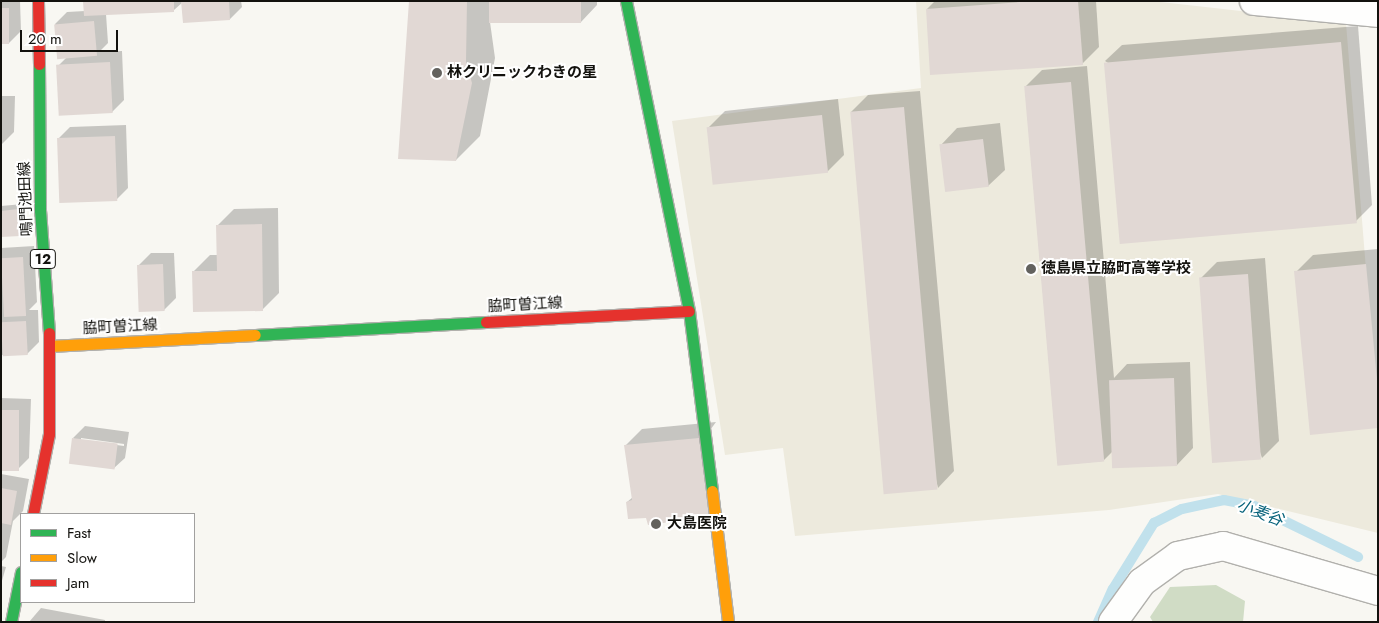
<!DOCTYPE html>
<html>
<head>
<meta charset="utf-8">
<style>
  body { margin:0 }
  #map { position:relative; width:1379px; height:623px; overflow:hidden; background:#f8f7f2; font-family:Jost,"Noto Sans JP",sans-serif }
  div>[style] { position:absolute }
  .built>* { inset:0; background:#edeadd }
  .forest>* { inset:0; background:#d0dcc5 }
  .shadow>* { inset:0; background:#0003 }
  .stream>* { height:10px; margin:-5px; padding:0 5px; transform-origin:5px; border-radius:5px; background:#c1e1ec }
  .building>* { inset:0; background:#e1d8d4; transform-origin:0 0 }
  .roads { filter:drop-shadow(1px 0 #b1b0ac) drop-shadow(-1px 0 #b1b0ac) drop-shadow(0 1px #b1b0ac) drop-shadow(0 -1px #b1b0ac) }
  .street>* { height:28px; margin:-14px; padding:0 14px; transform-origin:14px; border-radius:14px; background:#fefefd }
  .fast>* { height:11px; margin:-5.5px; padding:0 5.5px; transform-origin:5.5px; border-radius:5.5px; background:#30b455 }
  .slow>* { height:11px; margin:-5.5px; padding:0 5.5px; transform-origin:5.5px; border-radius:5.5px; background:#ff9f0a }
  .jam>* { height:11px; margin:-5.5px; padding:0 5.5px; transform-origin:5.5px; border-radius:5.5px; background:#e5322d }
  .dots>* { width:14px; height:14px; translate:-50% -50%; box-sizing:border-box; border:2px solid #fff; border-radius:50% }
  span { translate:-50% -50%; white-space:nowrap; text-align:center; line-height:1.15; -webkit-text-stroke:4px #fff; paint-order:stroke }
  .shield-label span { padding:1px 4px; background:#fff; border:1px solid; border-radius:4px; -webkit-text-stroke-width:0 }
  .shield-label { font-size:14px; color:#13120e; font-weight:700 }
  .poi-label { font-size:15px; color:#13120e; font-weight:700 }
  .left { translate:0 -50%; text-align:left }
  .street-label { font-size:15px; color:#13120e }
  .water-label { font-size:16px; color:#04617a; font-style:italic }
  .frame { position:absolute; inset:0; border:2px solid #13120e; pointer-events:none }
  .legend { position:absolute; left:20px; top:513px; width:175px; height:90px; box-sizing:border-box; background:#fff; border:1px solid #a1a09f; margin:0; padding:6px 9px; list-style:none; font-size:15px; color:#13120e }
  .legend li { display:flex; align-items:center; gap:10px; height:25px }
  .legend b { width:25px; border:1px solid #a1a09f }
  .scale { position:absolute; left:20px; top:30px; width:98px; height:22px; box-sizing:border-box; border:2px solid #13120e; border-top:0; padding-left:6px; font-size:15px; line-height:18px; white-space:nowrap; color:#13120e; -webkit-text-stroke:4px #fff; paint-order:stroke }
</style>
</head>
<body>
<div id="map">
  <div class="built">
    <div style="clip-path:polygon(916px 1px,1152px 1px,1346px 23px,1378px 417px,1378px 533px,1218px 494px,1109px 510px,795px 536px,783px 448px,725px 455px,672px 121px,921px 88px)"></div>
  </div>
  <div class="forest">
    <div style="clip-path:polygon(1216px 585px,1245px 601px,1243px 622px,1153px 622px,1150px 617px,1170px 587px)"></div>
  </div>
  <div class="shadow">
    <div style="clip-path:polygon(1px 1px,20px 1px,21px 31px,9px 43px,1px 43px)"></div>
    <div style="clip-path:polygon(84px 1px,241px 1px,242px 7px,230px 19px,183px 2px,174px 10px,106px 14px,108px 43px,99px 52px,122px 51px,124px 100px,112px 112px,58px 66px,67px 57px,55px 24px,67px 12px,85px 11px)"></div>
    <div style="clip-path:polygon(410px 1px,597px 1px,597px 5px,581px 22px,490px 22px,495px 58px,480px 136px,456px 160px)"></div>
    <div style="clip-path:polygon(935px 1px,1096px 1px,1099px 47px,1082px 64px,927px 9px)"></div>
    <div style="clip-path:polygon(1358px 26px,1372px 205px,1355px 222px,1105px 61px,1122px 45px)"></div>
    <div style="clip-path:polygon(1087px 66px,1114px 378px,1127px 364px,1190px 362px,1193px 448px,1177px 465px,1113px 451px,1103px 461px,1058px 465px,1025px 87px,1042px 70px)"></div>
    <div style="clip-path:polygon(920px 91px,954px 471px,938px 488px,851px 112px,868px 95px)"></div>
    <div style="clip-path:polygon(1px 96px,15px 96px,14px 132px,2px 144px)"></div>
    <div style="clip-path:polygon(838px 99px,844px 155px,827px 172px,708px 128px,725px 111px)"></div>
    <div style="clip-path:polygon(1000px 123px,1005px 170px,988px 186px,941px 145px,957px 128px)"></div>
    <div style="clip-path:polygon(126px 125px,128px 188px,116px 200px,58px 139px,70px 127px)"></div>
    <div style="clip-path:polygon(23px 204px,25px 228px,19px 234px,1px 236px,1px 206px)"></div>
    <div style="clip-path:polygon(278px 208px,279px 293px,262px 310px,193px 272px,210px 255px,218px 255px,217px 226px,234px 209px)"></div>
    <div style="clip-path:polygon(34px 246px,37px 302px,29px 310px,38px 310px,39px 342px,27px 354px,1px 355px,1px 248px)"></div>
    <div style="clip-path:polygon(1378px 249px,1378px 427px,1296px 272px,1313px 255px)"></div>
    <div style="clip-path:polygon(151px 253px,174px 253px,176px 298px,164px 310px,139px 265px)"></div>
    <div style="clip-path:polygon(1265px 258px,1279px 441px,1262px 458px,1201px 278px,1217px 262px)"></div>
    <div style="clip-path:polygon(1px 398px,31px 399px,29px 458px,17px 470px,1px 470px)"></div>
    <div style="clip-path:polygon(716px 422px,647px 517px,627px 502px,633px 497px,625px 446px,642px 429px)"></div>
    <div style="clip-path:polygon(evenodd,85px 426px,129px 432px,125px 458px,113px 469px,73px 438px,85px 426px,81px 438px,124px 444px,124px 446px,81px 440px,81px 438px)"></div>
    <div style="clip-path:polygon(1px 474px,29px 479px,23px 511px,13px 521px,6px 557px,1px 562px)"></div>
    <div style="clip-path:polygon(1px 566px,6px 567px,1px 584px)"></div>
    <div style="clip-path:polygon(41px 608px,105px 620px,105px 622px,29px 622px)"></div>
  </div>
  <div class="stream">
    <div style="left:1098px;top:622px;width:36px;rotate:-66deg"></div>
    <div style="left:1113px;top:589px;width:78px;rotate:-58.2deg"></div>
    <div style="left:1154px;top:523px;width:31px;rotate:-27deg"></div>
    <div style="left:1182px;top:509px;width:43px;rotate:-12.1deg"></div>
    <div style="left:1224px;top:500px;width:31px;rotate:11deg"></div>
    <div style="left:1254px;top:506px;width:116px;rotate:26.1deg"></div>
  </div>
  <div class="building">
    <div style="clip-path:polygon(83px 1px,174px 1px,174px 12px,84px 16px)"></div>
    <div style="clip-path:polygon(181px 1px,229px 1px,230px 20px,183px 23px)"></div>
    <div style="clip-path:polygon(409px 1px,467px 1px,466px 62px,472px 83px,456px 161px,398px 159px)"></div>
    <div style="left:489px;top:1px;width:92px;height:22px"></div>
    <div style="clip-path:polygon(1034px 1px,1078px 1px,1083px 65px,930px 75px,926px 9px)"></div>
    <div style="left:1px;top:8px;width:8px;height:36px"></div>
    <div style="left:94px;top:21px;width:35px;height:40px;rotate:85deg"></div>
    <div style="left:1341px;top:42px;width:182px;height:238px;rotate:85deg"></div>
    <div style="left:110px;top:62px;width:51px;height:54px;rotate:87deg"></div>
    <div style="left:1071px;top:82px;width:381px;height:47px;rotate:85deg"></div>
    <div style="left:904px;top:107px;width:384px;height:54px;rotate:85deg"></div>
    <div style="left:822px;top:115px;width:58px;height:116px;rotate:84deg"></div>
    <div style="left:115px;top:136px;width:65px;height:58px;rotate:88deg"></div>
    <div style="left:983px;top:139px;width:48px;height:44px;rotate:83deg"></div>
    <div style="clip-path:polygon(18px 209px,20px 236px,1px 237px,1px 211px)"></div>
    <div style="clip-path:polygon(262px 224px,263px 311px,193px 312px,192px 271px,217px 271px,216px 225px)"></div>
    <div style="left:23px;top:257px;width:59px;height:22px;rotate:87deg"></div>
    <div style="left:163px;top:264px;width:47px;height:26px;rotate:88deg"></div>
    <div style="clip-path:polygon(1366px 264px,1378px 390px,1378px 428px,1310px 435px,1294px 271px)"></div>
    <div style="left:1248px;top:274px;width:186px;height:49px;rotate:86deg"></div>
    <div style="left:26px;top:321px;width:34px;height:25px;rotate:87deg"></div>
    <div style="left:1174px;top:378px;width:88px;height:65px;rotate:88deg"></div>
    <div style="left:1px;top:410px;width:18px;height:61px"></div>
    <div style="left:72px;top:438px;width:46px;height:26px;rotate:7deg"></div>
    <div style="clip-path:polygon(699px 438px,709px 517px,648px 525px,646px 518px,628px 519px,626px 502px,632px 500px,624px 445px)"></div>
    <div style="clip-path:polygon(1px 488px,17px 491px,11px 525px,1px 523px)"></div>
  </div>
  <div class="roads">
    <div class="street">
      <div style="left:1254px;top:1px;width:125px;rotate:5.5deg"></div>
      <div style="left:1113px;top:622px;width:49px;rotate:-54.1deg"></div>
      <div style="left:1142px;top:582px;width:44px;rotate:-35.8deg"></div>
      <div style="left:1178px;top:556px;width:46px;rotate:-12.5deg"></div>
      <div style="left:1223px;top:546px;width:161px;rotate:16.2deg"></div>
    </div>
    <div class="fast">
      <div style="left:626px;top:1px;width:316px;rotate:78.5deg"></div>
      <div style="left:689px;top:311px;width:181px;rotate:82.7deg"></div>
      <div style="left:39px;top:64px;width:146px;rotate:89.6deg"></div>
      <div style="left:40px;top:210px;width:123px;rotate:85.8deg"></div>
      <div style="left:255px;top:335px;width:231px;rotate:-3.2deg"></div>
      <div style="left:11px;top:622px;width:51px;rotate:-78.7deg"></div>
    </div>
    <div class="slow">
      <div style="left:50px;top:346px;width:205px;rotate:-3.1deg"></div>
      <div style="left:712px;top:491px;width:132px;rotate:83deg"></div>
    </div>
    <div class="jam">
      <div style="left:38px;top:1px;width:63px;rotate:89.1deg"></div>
      <div style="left:486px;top:322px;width:203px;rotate:-3.1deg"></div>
      <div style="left:33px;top:514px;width:82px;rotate:-78.7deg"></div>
      <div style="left:49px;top:434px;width:101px;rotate:-90deg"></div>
    </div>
  </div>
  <div class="dots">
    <div style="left:437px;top:73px;background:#63625e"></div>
    <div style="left:1031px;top:269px;background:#63625e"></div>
    <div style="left:656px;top:524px;background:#63625e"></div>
  </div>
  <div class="shield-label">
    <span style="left:43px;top:259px">12</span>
  </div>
  <div class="poi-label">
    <span class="left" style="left:447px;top:73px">林クリニックわきの星</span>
    <span class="left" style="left:1041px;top:269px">徳島県立脇町高等学校</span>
    <span class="left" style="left:667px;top:524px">大島医院</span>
  </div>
  <div class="street-label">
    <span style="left:26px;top:199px;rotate:-92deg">鳴門池田線</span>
    <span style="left:525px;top:305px;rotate:-3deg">脇町曽江線</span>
    <span style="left:120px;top:327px;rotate:-3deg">脇町曽江線</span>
  </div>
  <div class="water-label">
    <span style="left:1260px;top:513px;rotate:21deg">小麦谷</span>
  </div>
  <div class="frame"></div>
  <ul class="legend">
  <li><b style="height:6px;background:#30b455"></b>Fast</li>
  <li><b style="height:6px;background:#ff9f0a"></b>Slow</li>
  <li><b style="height:6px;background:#e5322d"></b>Jam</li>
  </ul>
  <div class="scale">20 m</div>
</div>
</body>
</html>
